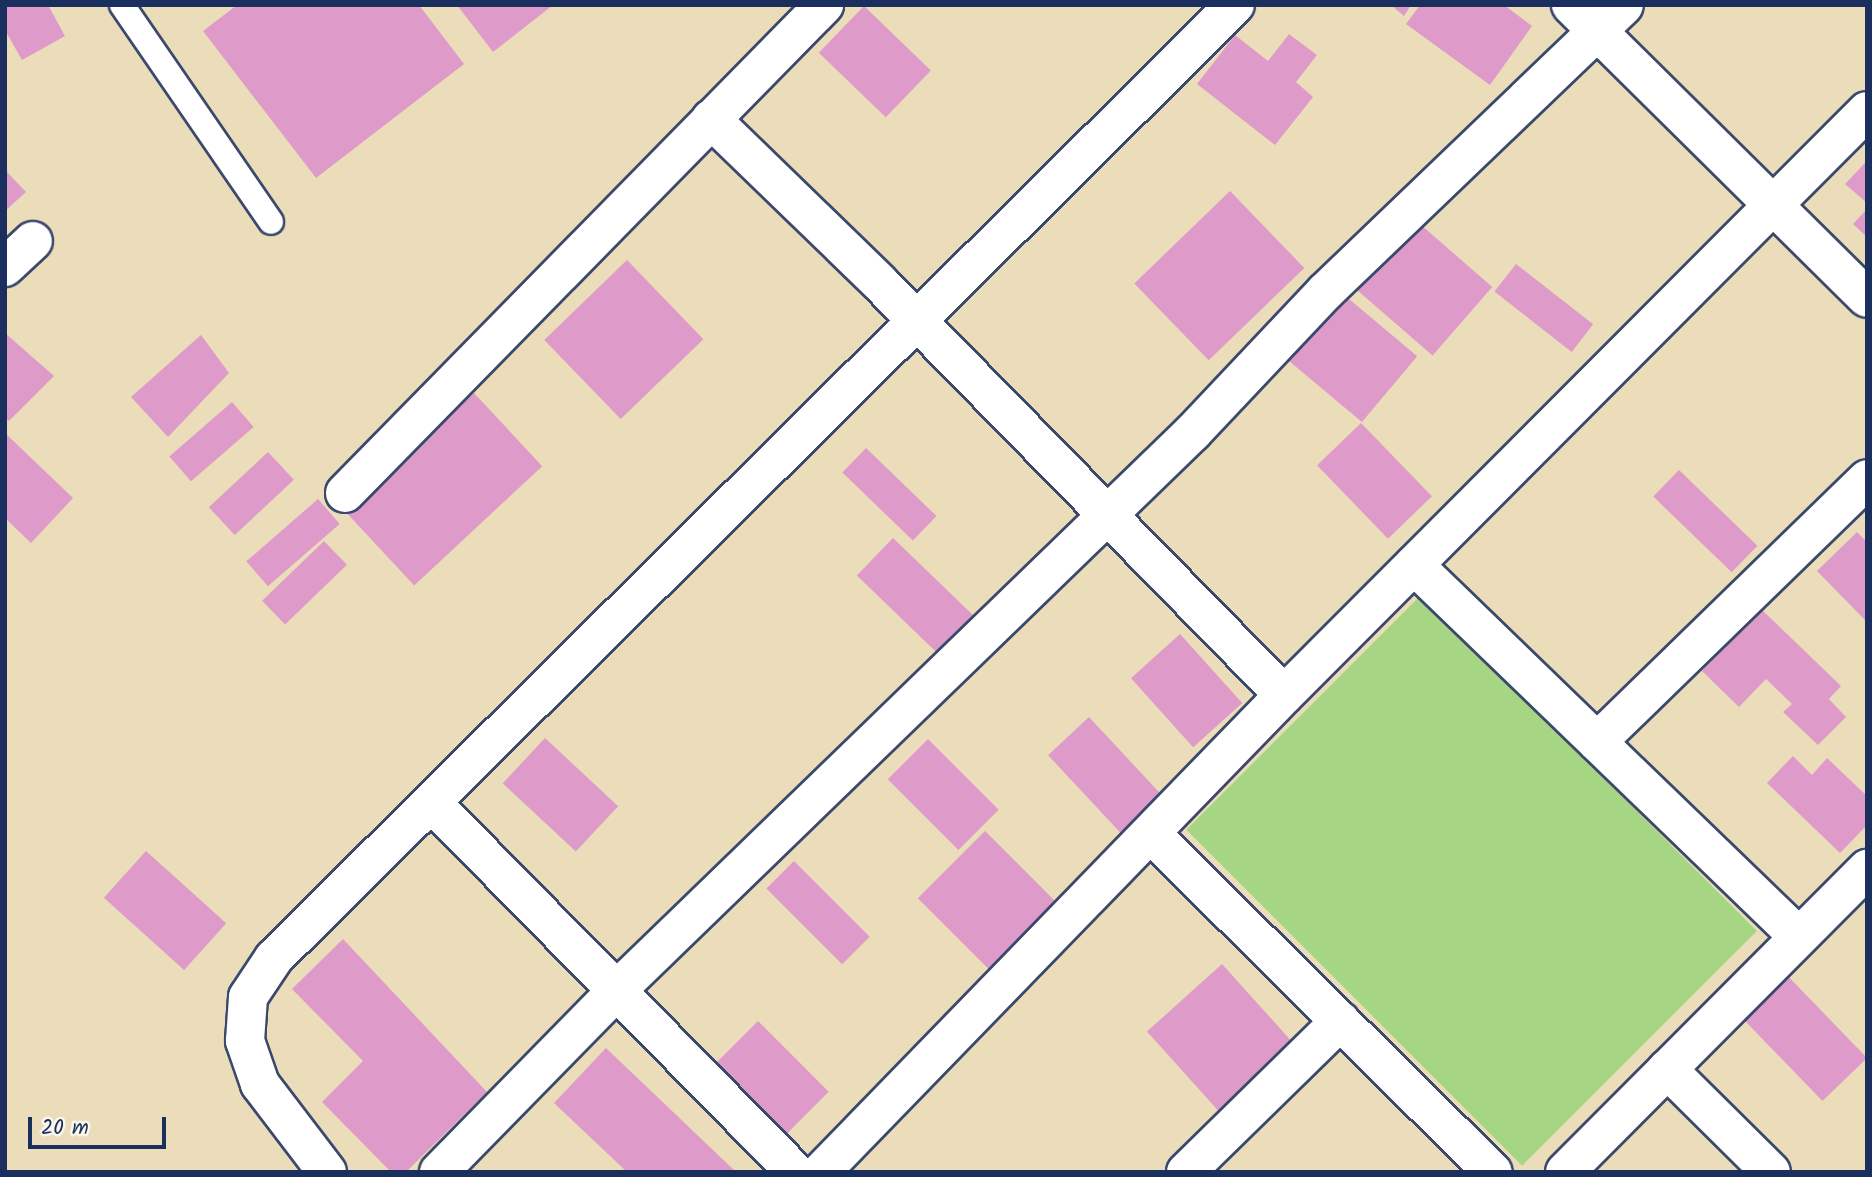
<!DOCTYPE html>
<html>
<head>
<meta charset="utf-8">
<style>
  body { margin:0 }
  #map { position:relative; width:1872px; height:1177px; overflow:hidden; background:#ecddba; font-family:Kalam,sans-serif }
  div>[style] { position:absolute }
  .green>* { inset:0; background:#a6d583; transform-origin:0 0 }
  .building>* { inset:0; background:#de9ac8; transform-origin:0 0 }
  .roads { filter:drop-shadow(2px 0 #3a496c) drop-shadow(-2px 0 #3a496c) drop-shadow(0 2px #3a496c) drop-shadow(0 -2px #3a496c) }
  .lane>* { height:24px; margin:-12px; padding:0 12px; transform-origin:12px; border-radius:12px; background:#fff }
  .street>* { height:38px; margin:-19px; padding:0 19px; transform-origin:19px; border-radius:19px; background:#fff }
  span { translate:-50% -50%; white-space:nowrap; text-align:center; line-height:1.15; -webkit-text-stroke:6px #fbf7ec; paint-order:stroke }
  .frame { position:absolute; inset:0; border:7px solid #1b2f5e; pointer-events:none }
  .scale { position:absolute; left:28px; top:1117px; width:138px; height:32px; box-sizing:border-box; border:4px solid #1b2f5e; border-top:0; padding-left:9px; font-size:21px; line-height:24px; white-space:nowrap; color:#1b2f5e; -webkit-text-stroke:5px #fbf7ec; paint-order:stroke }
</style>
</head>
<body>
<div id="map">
  <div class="green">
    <div style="left:1421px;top:595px;width:475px;height:332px;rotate:45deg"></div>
  </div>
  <div class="building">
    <div style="clip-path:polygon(5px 5px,48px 5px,65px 36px,22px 60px,5px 30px)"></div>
    <div style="clip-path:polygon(237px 5px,419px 5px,464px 64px,316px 178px,203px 31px)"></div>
    <div style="clip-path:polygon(457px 5px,553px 5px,493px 52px)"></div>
    <div style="clip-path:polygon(1391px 5px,1411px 5px,1404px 16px)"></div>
    <div style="clip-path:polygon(1420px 5px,1504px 5px,1532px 26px,1490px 85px,1406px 24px)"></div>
    <div style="left:864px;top:6px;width:93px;height:65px;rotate:44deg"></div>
    <div style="clip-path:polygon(1289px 34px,1317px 55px,1296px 82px,1313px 97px,1275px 145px,1197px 84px,1235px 35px,1268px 61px)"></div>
    <div style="clip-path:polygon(1865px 163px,1867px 164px,1867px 203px,1845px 184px)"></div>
    <div style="clip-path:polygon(5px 170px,26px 192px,5px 211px)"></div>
    <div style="left:1230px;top:191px;width:107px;height:133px;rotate:46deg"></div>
    <div style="clip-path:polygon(1867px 209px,1867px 237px,1853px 224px)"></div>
    <div style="left:1413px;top:218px;width:105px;height:91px;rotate:41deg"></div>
    <div style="left:627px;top:260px;width:110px;height:115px;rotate:46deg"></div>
    <div style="left:1516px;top:264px;width:98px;height:35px;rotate:38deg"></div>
    <div style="left:1336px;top:288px;width:106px;height:86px;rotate:40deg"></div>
    <div style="clip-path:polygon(5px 333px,54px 376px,9px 421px,5px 417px)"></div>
    <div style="clip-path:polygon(201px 335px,229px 373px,168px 437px,131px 397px)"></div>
    <div style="left:474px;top:393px;width:100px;height:175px;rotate:47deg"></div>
    <div style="left:232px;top:402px;width:33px;height:83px;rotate:49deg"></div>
    <div style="left:1361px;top:423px;width:102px;height:61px;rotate:46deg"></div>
    <div style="clip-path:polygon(5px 433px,73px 498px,31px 543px,5px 518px)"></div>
    <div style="left:866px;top:448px;width:98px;height:34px;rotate:44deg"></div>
    <div style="left:268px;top:452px;width:38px;height:81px;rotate:47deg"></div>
    <div style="left:1679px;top:470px;width:109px;height:37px;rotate:44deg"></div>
    <div style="left:318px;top:499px;width:33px;height:95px;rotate:49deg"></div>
    <div style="clip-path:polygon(1857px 532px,1867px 542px,1867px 622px,1817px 571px)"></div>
    <div style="left:893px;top:538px;width:120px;height:52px;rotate:44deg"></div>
    <div style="left:324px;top:541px;width:33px;height:86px;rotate:46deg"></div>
    <div style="clip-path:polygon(1761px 609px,1841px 686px,1829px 699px,1846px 717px,1818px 745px,1783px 712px,1792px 704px,1766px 679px,1739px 707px,1702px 671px)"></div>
    <div style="left:1180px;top:634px;width:93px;height:66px;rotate:48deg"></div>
    <div style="left:1089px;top:717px;width:112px;height:56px;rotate:47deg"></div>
    <div style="left:545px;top:738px;width:100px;height:62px;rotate:43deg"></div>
    <div style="left:928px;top:739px;width:100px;height:57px;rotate:45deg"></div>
    <div style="clip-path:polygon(1793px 756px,1812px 775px,1827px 758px,1867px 796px,1867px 825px,1840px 853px,1767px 783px)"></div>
    <div style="left:985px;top:831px;width:106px;height:95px;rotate:45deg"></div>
    <div style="left:146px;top:851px;width:108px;height:63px;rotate:42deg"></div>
    <div style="left:794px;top:861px;width:107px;height:39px;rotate:45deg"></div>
    <div style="clip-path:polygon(343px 939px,487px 1092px,406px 1172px,391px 1172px,322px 1102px,363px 1061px,292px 989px)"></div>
    <div style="left:1222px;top:964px;width:111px;height:101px;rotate:48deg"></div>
    <div style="left:1783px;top:971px;width:121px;height:62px;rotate:46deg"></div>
    <div style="left:758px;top:1021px;width:100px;height:64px;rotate:45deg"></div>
    <div style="clip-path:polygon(606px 1048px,736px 1172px,627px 1172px,554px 1103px)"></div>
  </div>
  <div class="roads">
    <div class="lane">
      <div style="left:122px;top:5px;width:263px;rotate:55.5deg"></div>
    </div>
    <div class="street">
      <div style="left:1571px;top:5px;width:416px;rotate:44.7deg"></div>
      <div style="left:711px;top:119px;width:235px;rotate:44.1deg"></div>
      <div style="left:880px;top:283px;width:577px;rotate:45.56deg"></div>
      <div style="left:5px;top:267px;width:38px;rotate:-43deg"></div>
      <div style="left:345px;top:493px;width:684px;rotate:-45.53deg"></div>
      <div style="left:1414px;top:565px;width:535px;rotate:44.02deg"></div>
      <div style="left:1597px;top:742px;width:377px;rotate:-44.2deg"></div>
      <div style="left:431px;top:802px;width:519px;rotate:45.47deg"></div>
      <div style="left:1150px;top:833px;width:482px;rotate:44.7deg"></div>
      <div style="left:1667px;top:1069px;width:146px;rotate:44.7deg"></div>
      <div style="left:327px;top:1172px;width:111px;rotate:-127.3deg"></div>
      <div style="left:260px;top:1084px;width:46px;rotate:-109.2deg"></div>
      <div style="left:245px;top:1041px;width:44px;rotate:-86.1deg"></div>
      <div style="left:248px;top:997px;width:47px;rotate:-56.3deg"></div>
      <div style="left:274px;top:958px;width:1353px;rotate:-44.76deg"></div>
      <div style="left:439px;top:1172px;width:256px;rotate:-45.6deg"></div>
      <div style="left:618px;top:989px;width:801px;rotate:-44.09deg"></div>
      <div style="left:1193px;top:432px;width:192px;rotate:-46.7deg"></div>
      <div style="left:1325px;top:292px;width:414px;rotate:-43.8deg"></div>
      <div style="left:821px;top:1172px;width:665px;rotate:-45.85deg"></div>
      <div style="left:1284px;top:695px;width:825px;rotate:-45.05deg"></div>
      <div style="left:1186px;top:1172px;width:216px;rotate:-44.4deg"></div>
      <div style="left:1565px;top:1172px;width:428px;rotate:-45.1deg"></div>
    </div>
  </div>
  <div class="frame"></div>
  <div class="scale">20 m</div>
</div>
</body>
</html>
